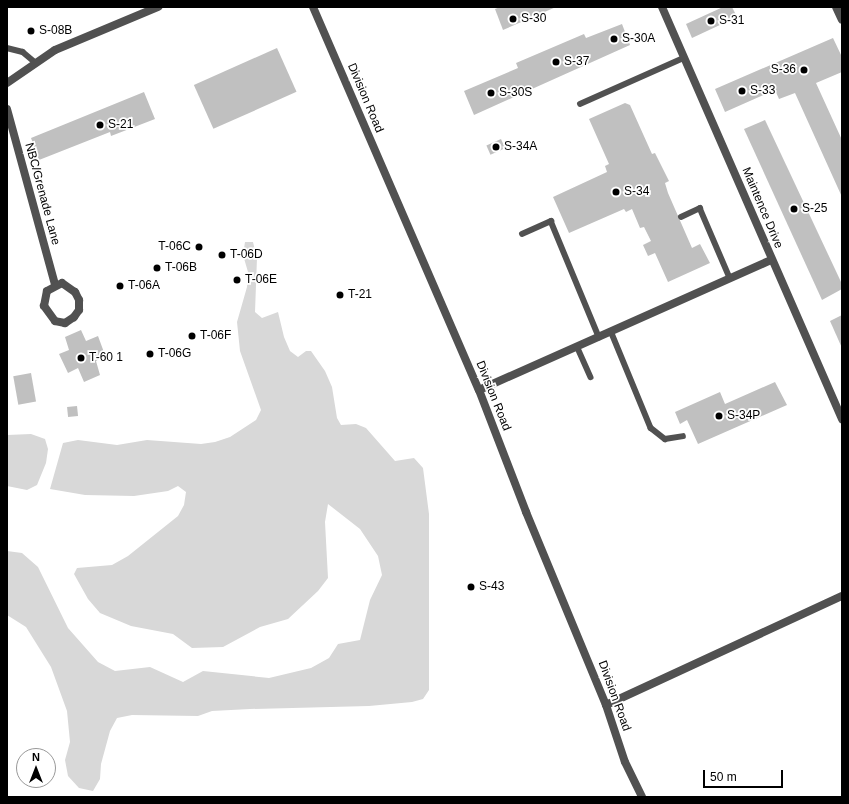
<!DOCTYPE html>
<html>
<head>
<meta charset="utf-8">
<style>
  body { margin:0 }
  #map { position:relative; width:849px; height:804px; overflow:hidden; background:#fff; font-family:Arial,sans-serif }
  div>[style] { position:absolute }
  .green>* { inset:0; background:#d8d8d8 }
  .building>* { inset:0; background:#c0c0c0; transform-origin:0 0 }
  .service>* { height:5.5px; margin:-2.75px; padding:0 2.75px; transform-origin:2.75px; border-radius:2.75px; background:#515151 }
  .minor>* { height:8px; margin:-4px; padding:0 4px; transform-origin:4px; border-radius:4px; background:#515151 }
  .dots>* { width:11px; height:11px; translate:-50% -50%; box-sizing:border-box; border:2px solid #fff; border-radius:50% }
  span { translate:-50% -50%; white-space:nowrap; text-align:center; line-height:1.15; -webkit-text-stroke:3.5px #fff; paint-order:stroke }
  .poi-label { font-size:12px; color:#000 }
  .left { translate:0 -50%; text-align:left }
  .right { translate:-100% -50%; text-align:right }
  .street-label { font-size:12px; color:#000 }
  .frame { position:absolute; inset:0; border:8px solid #000; pointer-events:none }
  .north { position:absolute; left:16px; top:748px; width:40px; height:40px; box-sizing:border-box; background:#fff; border:1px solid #999; border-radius:50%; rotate:0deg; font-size:11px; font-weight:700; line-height:16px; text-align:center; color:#000 }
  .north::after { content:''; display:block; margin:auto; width:14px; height:18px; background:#000; clip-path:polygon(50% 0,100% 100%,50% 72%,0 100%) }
  .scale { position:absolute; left:703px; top:770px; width:80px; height:18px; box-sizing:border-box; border:2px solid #000; border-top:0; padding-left:5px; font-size:12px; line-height:14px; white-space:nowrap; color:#000; -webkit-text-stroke:3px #fff; paint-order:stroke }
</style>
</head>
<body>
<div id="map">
  <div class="green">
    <div style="clip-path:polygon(245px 242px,253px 242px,257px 258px,255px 312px,262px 318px,278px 312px,284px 337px,290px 351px,298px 357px,306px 351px,311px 351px,325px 371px,332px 387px,337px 418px,341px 425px,356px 424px,366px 428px,395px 461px,414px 458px,423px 468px,429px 514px,429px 690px,423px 699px,412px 702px,369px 706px,250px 709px,212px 711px,198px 716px,132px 715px,117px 718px,110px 731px,101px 764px,100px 779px,93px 791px,79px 788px,68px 776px,65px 760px,70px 742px,67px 711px,51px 667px,26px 627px,7px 615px,7px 551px,22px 553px,38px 567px,68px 628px,98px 662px,115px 671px,150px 667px,183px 682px,203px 671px,269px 678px,311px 668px,329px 658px,338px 644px,360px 640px,370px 600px,382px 575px,378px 556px,360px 529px,328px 504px,325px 522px,328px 578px,318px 591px,288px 619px,260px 627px,223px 647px,192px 648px,173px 634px,131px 626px,100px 613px,88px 599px,74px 574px,77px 568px,112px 565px,128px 556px,178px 516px,184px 505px,186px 492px,178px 486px,168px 491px,134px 496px,85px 495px,50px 489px,63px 443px,78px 440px,117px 445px,147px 440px,201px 444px,215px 442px,230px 437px,256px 420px,261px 410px,240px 351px,237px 322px,247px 287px,248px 272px,243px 255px)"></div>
    <div style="clip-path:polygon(31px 434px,45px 439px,48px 449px,46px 463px,37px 485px,27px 490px,7px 486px,7px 435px)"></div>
  </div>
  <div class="building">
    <div style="clip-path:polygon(500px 7px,556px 7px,503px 30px,495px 9px)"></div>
    <div style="clip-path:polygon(723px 7px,732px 7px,737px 17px,692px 38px,686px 24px)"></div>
    <div style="clip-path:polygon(622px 24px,630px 45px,474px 115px,464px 91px,518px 68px,516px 63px,584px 34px,586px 38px)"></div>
    <div style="clip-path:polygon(833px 38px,842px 57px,842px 72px,816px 83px,842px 140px,842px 197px,795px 93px,779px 99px,775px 90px,725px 112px,715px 89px)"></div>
    <div style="left:277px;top:48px;width:48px;height:91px;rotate:66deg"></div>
    <div style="clip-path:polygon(144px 92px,155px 119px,111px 136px,110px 132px,39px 160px,31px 138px)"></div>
    <div style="clip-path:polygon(625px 103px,630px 105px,652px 154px,655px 153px,669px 181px,665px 183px,668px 193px,692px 248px,700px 244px,710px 263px,668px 282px,655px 253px,648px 256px,643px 245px,651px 241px,644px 227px,640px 228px,632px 209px,626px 212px,624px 209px,569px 233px,553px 197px,607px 172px,605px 166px,609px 164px,589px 119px)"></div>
    <div style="clip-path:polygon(765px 120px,842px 284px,842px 289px,822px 300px,744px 129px)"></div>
    <div style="left:501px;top:139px;width:10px;height:16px;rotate:66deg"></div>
    <div style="clip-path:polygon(842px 315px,842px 348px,830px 321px)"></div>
    <div style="clip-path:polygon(81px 330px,86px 341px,98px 336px,105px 355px,96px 361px,100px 375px,84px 382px,78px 368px,68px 373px,59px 354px,69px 350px,65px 337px)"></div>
    <div style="left:31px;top:373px;width:29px;height:18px;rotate:80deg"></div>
    <div style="clip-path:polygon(775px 382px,787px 405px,698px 444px,687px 420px,680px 424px,675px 412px,720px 392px,725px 404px)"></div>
    <div style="left:77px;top:406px;width:10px;height:10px;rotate:84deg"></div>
  </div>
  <div class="service">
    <div style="left:7px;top:48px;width:16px;rotate:14deg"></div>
    <div style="left:23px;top:52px;width:17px;rotate:40deg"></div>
    <div style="left:580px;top:104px;width:114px;rotate:-23.9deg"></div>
    <div style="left:681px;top:217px;width:21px;rotate:-25deg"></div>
    <div style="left:700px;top:208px;width:76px;rotate:66.8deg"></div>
    <div style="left:522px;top:234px;width:32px;rotate:-24deg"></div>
    <div style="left:551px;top:221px;width:126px;rotate:67.5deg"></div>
    <div style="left:611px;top:331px;width:105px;rotate:67.6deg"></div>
    <div style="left:651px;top:428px;width:18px;rotate:38deg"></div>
    <div style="left:665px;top:439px;width:18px;rotate:-9deg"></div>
    <div style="left:577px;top:346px;width:34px;rotate:66deg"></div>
  </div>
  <div class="minor">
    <div style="left:313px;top:7px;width:417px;rotate:66.6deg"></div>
    <div style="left:479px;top:390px;width:131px;rotate:68.9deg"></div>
    <div style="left:526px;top:512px;width:209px;rotate:67.5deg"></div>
    <div style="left:606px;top:705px;width:60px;rotate:71.6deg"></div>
    <div style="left:625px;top:762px;width:39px;rotate:64deg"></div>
    <div style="left:662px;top:7px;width:450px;rotate:66.4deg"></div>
    <div style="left:836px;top:7px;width:14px;rotate:65deg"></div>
    <div style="left:7px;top:83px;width:58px;rotate:-34.5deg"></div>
    <div style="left:55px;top:50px;width:112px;rotate:-22.7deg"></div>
    <div style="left:7px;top:109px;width:181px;rotate:74.7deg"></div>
    <div style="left:62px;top:283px;width:16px;rotate:35deg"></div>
    <div style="left:75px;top:292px;width:9px;rotate:63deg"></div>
    <div style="left:79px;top:300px;width:10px;rotate:90deg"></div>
    <div style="left:79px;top:310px;width:9px;rotate:126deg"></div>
    <div style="left:74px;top:317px;width:11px;rotate:146deg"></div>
    <div style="left:65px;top:323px;width:10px;rotate:-169deg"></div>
    <div style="left:55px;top:321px;width:19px;rotate:-126deg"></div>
    <div style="left:44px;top:306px;width:15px;rotate:-79deg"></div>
    <div style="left:47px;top:291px;width:17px;rotate:-28deg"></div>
    <div style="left:479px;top:390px;width:320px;rotate:-24deg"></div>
    <div style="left:606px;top:705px;width:260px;rotate:-24.8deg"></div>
  </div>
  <div class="dots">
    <div style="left:513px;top:19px;background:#000"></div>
    <div style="left:711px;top:21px;background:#000"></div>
    <div style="left:31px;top:31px;background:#000"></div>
    <div style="left:614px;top:39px;background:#000"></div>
    <div style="left:556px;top:62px;background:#000"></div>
    <div style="left:804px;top:70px;background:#000"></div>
    <div style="left:742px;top:91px;background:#000"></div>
    <div style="left:491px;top:93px;background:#000"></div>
    <div style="left:100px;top:125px;background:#000"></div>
    <div style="left:496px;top:147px;background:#000"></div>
    <div style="left:616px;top:192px;background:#000"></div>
    <div style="left:794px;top:209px;background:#000"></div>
    <div style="left:199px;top:247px;background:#000"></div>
    <div style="left:222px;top:255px;background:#000"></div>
    <div style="left:157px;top:268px;background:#000"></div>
    <div style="left:237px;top:280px;background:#000"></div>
    <div style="left:120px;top:286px;background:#000"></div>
    <div style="left:340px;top:295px;background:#000"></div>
    <div style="left:192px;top:336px;background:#000"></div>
    <div style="left:150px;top:354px;background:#000"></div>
    <div style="left:81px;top:358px;background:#000"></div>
    <div style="left:719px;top:416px;background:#000"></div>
    <div style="left:471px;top:587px;background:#000"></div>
  </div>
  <div class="poi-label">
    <span class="left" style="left:521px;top:19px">S-30</span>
    <span class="left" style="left:719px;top:21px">S-31</span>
    <span class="left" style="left:39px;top:31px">S-08B</span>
    <span class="left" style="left:622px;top:39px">S-30A</span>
    <span class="left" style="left:564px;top:62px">S-37</span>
    <span class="right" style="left:796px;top:70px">S-36</span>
    <span class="left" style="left:750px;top:91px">S-33</span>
    <span class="left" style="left:499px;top:93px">S-30S</span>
    <span class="left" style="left:108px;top:125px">S-21</span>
    <span class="left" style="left:504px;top:147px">S-34A</span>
    <span class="left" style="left:624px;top:192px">S-34</span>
    <span class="left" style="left:802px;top:209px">S-25</span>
    <span class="right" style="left:191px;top:247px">T-06C</span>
    <span class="left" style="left:230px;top:255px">T-06D</span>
    <span class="left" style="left:165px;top:268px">T-06B</span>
    <span class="left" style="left:245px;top:280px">T-06E</span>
    <span class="left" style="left:128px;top:286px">T-06A</span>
    <span class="left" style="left:348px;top:295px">T-21</span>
    <span class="left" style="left:200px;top:336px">T-06F</span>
    <span class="left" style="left:158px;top:354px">T-06G</span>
    <span class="left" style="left:89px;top:358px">T-60 1</span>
    <span class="left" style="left:727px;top:416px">S-34P</span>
    <span class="left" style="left:479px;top:587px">S-43</span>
  </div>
  <div class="street-label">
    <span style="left:365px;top:98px;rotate:67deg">Division Road</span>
    <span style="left:42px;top:194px;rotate:75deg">NBC/Grenade Lane</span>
    <span style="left:762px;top:208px;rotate:67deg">Maintence Drive</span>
    <span style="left:493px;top:396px;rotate:68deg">Division Road</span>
    <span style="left:614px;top:696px;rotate:70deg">Division Road</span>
  </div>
  <div class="frame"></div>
  <div class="north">N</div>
  <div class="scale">50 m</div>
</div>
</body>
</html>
